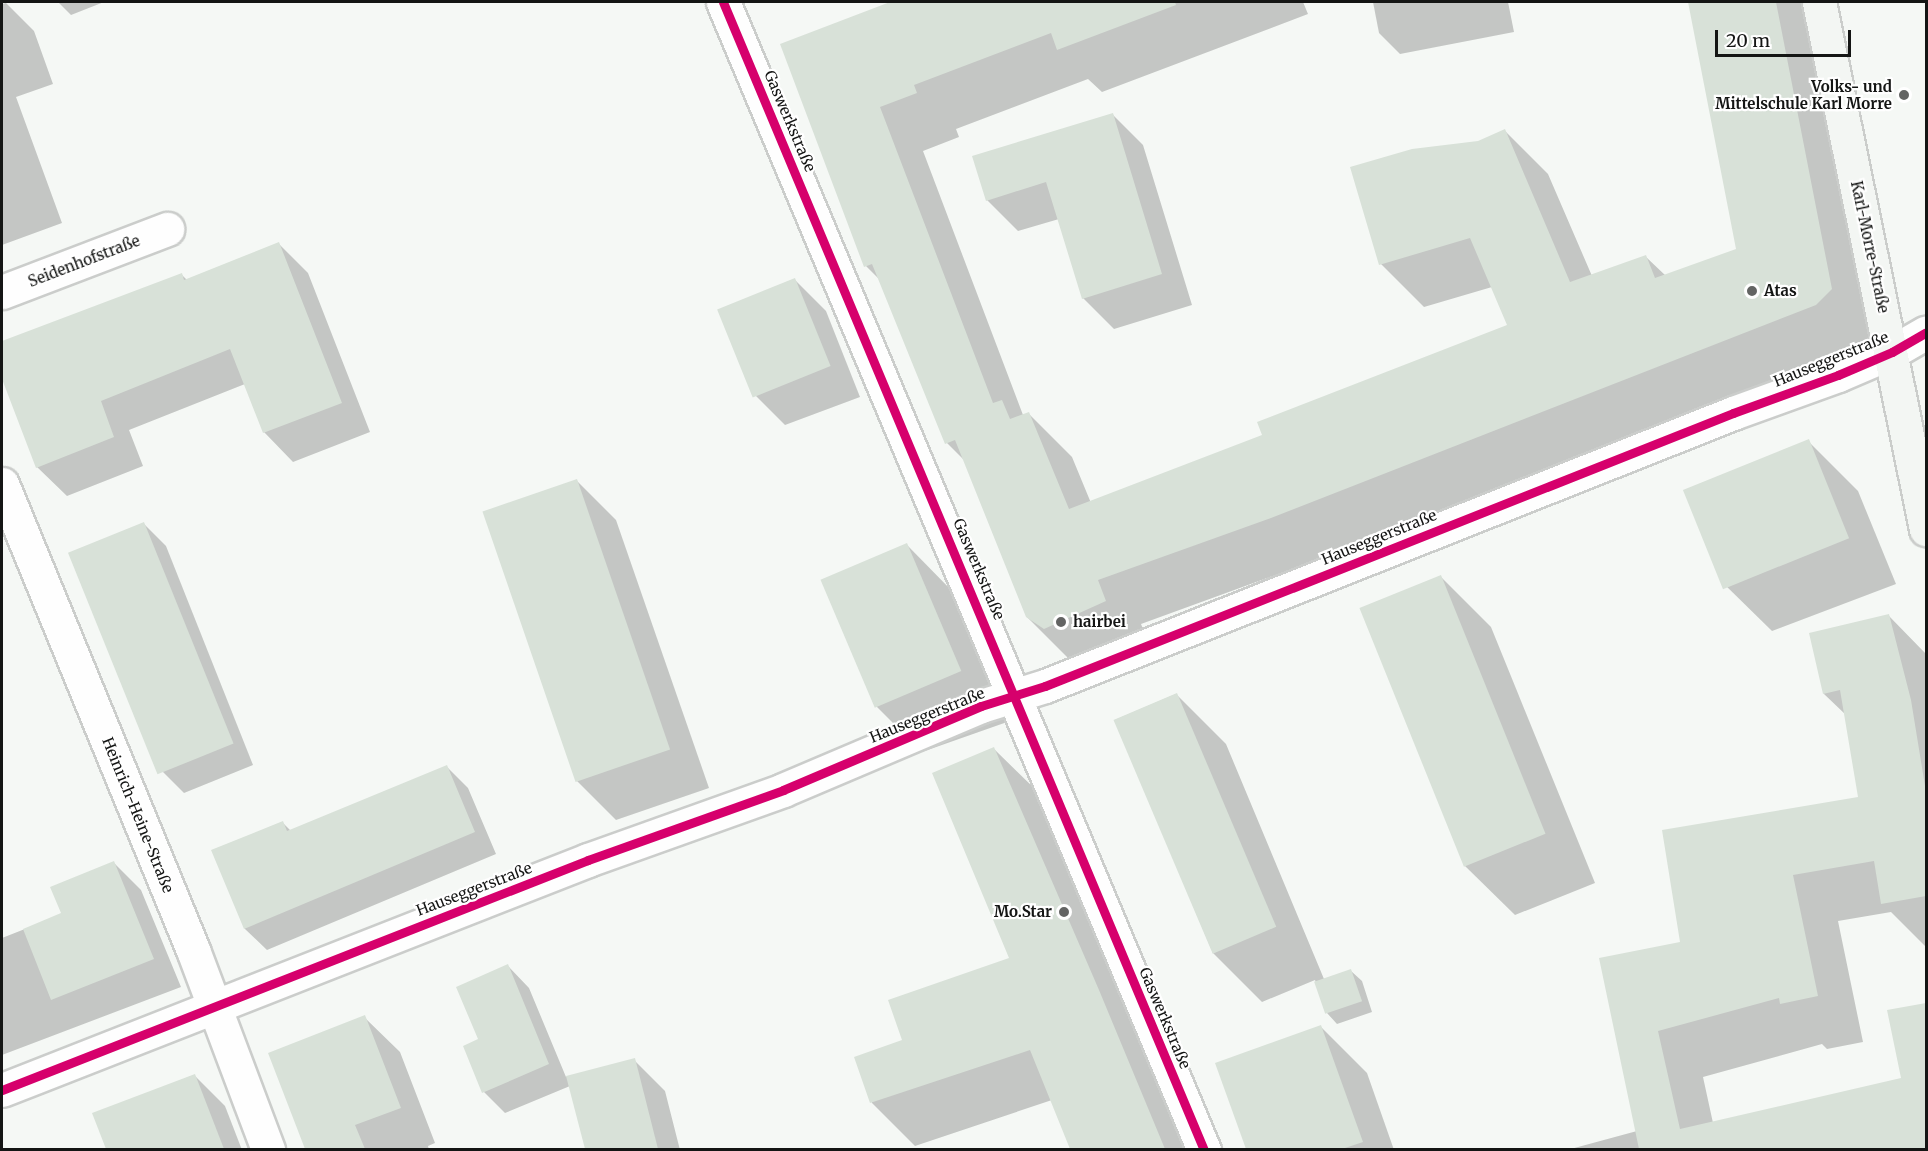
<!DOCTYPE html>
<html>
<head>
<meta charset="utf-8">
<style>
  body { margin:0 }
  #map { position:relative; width:1928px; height:1151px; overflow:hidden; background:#f5f8f5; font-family:Merriweather,serif }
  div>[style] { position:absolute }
  .shadow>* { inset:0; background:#0003 }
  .building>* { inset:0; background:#d8e1d8; transform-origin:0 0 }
  .roads { filter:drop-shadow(2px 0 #cbcdcb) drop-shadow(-2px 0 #cbcdcb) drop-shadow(0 2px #cbcdcb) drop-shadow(0 -2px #cbcdcb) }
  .minor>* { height:33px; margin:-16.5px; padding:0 16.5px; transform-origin:16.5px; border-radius:16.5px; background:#fefefe }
  .tertiary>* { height:33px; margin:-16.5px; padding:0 16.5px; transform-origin:16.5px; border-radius:16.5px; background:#fefefe }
  .secondary>* { height:33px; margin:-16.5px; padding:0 16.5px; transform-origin:16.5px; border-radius:16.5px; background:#f3f6f3 }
  .cycleway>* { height:9px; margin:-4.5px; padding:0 4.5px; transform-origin:4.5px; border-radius:4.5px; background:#d6006c }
  .dots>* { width:16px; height:16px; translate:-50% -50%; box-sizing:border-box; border:3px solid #fff; border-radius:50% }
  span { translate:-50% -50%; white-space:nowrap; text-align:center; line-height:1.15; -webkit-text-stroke:4.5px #fff; paint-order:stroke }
  .poi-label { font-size:15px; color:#141514; font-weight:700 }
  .right { translate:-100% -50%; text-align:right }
  .left { translate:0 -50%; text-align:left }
  .street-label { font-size:15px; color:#141514 }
  .frame { position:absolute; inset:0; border:3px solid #141514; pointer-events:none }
  .scale { position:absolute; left:1715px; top:30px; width:136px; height:27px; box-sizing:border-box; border:3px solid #141514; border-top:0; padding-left:8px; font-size:18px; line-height:21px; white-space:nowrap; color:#141514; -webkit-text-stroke:4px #fff; paint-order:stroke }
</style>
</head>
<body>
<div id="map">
  <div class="shadow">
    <div style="clip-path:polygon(58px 2px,104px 2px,71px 15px)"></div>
    <div style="clip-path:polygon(895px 2px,1303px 2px,1308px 14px,1102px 92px,1088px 79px,956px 129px,959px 137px,923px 151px,1023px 415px,1028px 413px,1072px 457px,1091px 503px,1264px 436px,1509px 325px,1492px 287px,1424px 307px,1381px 264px,1478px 142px,1505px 131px,1548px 174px,1592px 276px,1646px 257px,1666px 276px,1738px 250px,1689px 2px,1810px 2px,1875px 333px,1860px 348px,1314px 561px,1141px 624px,1149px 644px,1071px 661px,1027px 617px,965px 461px,947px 443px,881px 281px,866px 266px,782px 45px)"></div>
    <div style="clip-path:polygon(1373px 2px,1508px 2px,1514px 32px,1400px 54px,1379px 33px)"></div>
    <div style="clip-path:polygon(6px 3px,34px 31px,53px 84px,16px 97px,62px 223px,2px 245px,2px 4px)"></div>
    <div style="clip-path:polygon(1112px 114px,1143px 145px,1192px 305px,1114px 329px,1083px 298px,1059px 219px,1018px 231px,987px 200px)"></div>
    <div style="clip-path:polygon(279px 244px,308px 273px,370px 432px,293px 462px,264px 432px,245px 384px,129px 430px,143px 466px,67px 496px,37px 467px,2px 375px,2px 343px,182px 275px,187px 280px)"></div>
    <div style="clip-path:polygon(794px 279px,826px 311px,860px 397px,785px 425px,754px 394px)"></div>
    <div style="clip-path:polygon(1808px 441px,1858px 491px,1896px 584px,1772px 631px,1722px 582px)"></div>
    <div style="clip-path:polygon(577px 481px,616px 520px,709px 788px,616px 820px,577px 781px)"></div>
    <div style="clip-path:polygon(144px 524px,166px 546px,253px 765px,184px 793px,163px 772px)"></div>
    <div style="clip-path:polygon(907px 545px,956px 595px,1010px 721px,922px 752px,873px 703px)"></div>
    <div style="clip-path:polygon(1441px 577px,1491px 627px,1595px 883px,1515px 915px,1465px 866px,1361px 609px)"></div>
    <div style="clip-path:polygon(1889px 616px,1926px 654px,1926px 947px,1891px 912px,1838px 921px,1863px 1042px,1827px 1049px,1822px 1044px,1703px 1077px,1713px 1123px,1903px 1079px,1889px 1011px,1926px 1005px,1926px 1150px,1567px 1150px,1637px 1131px,1601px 959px,1682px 943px,1860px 798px,1846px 715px,1824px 694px,1811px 634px)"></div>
    <div style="clip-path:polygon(1176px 694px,1226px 744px,1324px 979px,1351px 971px,1362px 981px,1372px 1012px,1337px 1024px,1327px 1013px,1315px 980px,1262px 1002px,1213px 953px,1115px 720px)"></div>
    <div style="clip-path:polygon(994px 749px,1038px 792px,1188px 1150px,1072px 1150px,1052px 1100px,915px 1146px,872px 1103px,856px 1058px,903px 1041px,1011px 958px)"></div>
    <div style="clip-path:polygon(447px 767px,468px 788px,496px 854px,267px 950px,245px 929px,213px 851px,282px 822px,291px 831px)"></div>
    <div style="clip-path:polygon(114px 863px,141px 890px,181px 987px,2px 1055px,2px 938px,63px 914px)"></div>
    <div style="clip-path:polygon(508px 966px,529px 988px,566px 1077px,634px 1060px,665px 1091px,680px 1150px,587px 1150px,570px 1086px,505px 1113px,484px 1092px)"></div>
    <div style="clip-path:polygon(364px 1017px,400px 1052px,435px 1143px,428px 1146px,429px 1150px,308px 1150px,270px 1054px)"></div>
    <div style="clip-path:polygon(1321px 1027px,1367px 1073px,1394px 1150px,1250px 1150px,1217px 1064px)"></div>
    <div style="clip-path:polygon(194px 1075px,225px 1106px,242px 1150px,107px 1150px,94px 1114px)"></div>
  </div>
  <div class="building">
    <div style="clip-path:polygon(890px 2px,1175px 2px,1176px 5px,1057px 50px,1051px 33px,914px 85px,917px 93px,880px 107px,993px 403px,1002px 400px,1010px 419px,1029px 412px,1069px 509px,1262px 435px,1257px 422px,1507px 325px,1470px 238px,1379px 265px,1350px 167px,1412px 149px,1478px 141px,1505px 129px,1570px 282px,1646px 255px,1655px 278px,1736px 249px,1688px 2px,1776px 2px,1832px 289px,1816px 305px,1271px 518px,1098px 580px,1106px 601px,1044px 629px,1026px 617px,955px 440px,945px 444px,872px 264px,864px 267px,780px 44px)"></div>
    <div style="clip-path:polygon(1113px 113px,1162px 274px,1082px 299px,1046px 182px,986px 201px,972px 156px)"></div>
    <div style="clip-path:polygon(279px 242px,342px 403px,263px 433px,230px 349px,101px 401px,114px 437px,36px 468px,2px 379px,2px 341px,182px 273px,184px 280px)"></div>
    <div style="left:795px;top:278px;width:95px;height:84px;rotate:68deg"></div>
    <div style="left:1809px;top:439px;width:107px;height:136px;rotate:68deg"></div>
    <div style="left:577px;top:479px;width:286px;height:100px;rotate:71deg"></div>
    <div style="left:144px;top:522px;width:239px;height:82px;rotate:68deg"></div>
    <div style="left:907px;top:543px;width:139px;height:94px;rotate:67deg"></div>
    <div style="left:1441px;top:575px;width:279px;height:88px;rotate:68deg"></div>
    <div style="clip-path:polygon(1889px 614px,1911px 700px,1926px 792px,1926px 896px,1881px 904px,1874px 861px,1793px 875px,1818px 996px,1780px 1004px,1779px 998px,1658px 1031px,1680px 1129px,1901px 1078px,1887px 1010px,1926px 1003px,1926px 1149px,1639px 1149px,1599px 958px,1680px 942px,1662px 830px,1858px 797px,1840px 690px,1823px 694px,1809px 633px)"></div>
    <div style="left:1177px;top:693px;width:254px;height:69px;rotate:67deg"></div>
    <div style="clip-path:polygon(994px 747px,1099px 990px,1165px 1149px,1070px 1149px,1030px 1050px,870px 1103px,854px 1057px,902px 1040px,888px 1000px,1009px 958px,932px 773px)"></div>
    <div style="clip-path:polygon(447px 765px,475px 832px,244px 929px,211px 850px,283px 821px,287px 831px)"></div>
    <div style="clip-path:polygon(114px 861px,154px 959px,51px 1000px,23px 929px,61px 913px,50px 887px)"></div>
    <div style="clip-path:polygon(508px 964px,549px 1064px,482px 1093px,463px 1046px,478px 1039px,456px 987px)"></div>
    <div style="left:1351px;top:969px;width:34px;height:39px;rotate:71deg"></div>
    <div style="clip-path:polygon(365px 1015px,401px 1108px,355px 1125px,365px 1149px,305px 1149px,268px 1053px)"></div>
    <div style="clip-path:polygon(1321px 1025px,1363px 1142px,1342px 1149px,1246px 1149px,1215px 1063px)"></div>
    <div style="clip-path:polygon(635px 1058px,658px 1149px,585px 1149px,566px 1076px)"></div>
    <div style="clip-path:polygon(195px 1074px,224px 1149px,106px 1149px,92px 1113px)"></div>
  </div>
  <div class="roads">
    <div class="minor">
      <div style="left:2px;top:292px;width:177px;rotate:-20.9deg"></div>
      <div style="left:2px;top:484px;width:504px;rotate:67.71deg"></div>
      <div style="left:193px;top:950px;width:214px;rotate:69.4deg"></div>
      <div style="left:2px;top:1090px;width:630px;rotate:-21.43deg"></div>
      <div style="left:588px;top:860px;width:207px;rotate:-19.7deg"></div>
      <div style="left:783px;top:790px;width:215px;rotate:-23deg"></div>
      <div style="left:981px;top:706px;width:67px;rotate:-17.4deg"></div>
      <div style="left:1045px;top:686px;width:740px;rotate:-21.64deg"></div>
      <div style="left:1733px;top:413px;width:112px;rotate:-19.9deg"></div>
      <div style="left:1838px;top:375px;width:59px;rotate:-23.1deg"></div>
      <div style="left:1892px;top:352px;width:39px;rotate:-30deg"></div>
    </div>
    <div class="tertiary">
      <div style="left:723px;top:2px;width:1245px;rotate:67.27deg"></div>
    </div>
    <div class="secondary">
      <div style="left:1819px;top:2px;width:538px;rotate:78.52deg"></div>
    </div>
  </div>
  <div class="cycleway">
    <div style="left:723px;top:2px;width:1245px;rotate:67.27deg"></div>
    <div style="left:2px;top:1090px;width:630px;rotate:-21.43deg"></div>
    <div style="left:588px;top:860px;width:207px;rotate:-19.7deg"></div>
    <div style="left:783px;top:790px;width:215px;rotate:-23deg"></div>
    <div style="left:981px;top:706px;width:67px;rotate:-17.4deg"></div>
    <div style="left:1045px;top:686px;width:740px;rotate:-21.64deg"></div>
    <div style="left:1733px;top:413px;width:112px;rotate:-19.9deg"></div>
    <div style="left:1838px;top:375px;width:59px;rotate:-23.1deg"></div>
    <div style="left:1892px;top:352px;width:39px;rotate:-30deg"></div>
  </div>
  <div class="dots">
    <div style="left:1904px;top:95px;background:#636463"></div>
    <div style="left:1752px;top:291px;background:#636463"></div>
    <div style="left:1061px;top:622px;background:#636463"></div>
    <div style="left:1064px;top:912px;background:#636463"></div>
  </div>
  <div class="poi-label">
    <span class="right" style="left:1892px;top:95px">Volks- und<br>Mittelschule Karl Morre</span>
    <span class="left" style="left:1764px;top:291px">Atas</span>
    <span class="left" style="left:1073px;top:622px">hairbei</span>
    <span class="right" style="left:1052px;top:912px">Mo.Star</span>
  </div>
  <div class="street-label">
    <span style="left:790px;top:121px;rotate:67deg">Gaswerkstraße</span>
    <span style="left:1870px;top:247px;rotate:78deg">Karl-Morre-Straße</span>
    <span style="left:84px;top:261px;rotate:-21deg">Seidenhofstraße</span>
    <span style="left:1831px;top:359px;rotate:-22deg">Hauseggerstraße</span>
    <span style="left:1379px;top:537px;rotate:-22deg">Hauseggerstraße</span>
    <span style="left:979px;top:569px;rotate:67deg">Gaswerkstraße</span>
    <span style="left:927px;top:715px;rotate:-22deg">Hauseggerstraße</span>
    <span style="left:138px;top:815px;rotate:68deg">Heinrich-Heine-Straße</span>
    <span style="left:474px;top:889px;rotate:-21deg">Hauseggerstraße</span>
    <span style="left:1165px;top:1018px;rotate:67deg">Gaswerkstraße</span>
  </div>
  <div class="frame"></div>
  <div class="scale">20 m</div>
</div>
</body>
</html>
